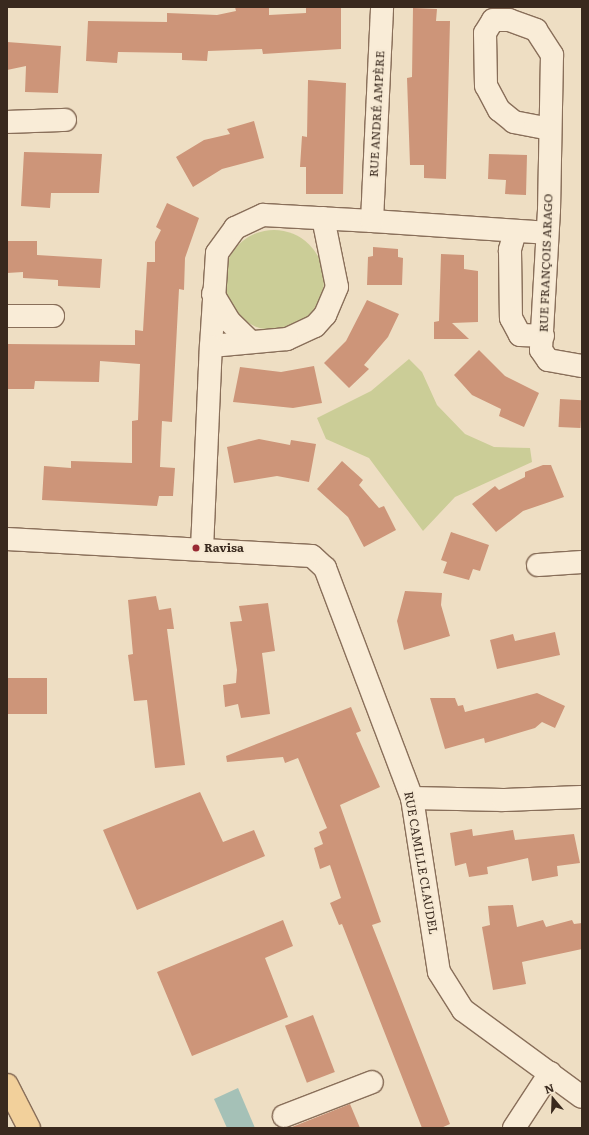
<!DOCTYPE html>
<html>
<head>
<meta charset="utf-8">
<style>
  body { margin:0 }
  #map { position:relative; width:589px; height:1135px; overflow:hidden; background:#eedec3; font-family:Literata,serif }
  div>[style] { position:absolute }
  .green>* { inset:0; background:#cbcd97 }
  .round { border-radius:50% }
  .water>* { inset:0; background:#a5c1b7 }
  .building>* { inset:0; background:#cd9579; transform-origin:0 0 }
  .roads { filter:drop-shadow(1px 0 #896f5a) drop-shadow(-1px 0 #896f5a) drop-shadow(0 1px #896f5a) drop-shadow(0 -1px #896f5a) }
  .minor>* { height:22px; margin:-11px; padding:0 11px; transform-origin:11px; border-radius:11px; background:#f9ecd7 }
  .major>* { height:22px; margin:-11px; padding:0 11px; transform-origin:11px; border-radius:11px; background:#f2d09b }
  .dots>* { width:11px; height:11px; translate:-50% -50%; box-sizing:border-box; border:2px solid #f6e9d3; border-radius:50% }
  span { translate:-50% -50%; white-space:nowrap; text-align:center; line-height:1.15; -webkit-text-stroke:4px #f6e9d3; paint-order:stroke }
  .street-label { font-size:12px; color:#39291e }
  .poi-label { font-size:12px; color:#39291e; font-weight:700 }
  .left { translate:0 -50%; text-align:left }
  .frame { position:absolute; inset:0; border:8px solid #39291e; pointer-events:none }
  .north { position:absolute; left:533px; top:1079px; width:40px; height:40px; -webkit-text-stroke:3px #f6e9d3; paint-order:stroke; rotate:341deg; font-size:11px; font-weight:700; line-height:16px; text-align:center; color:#39291e }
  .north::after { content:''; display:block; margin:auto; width:14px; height:18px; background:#39291e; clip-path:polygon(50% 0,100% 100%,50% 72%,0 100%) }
</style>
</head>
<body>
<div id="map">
  <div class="green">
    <div class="round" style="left:224px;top:230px;width:100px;height:100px"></div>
    <div style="clip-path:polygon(409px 359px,422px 372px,437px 405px,465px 434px,494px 447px,530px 448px,532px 462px,455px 497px,423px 531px,369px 458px,326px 439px,317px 418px,371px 391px)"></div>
  </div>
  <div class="water">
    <div style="clip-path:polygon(238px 1088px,255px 1128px,227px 1128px,214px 1099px)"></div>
  </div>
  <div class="building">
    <div style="clip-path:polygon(235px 7px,269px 7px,269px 15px,306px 13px,306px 7px,341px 7px,341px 49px,263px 54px,262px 49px,208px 51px,207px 61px,182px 60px,182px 53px,118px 52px,117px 63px,86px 61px,88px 21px,167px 22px,167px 13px,217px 15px,236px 11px)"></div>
    <div style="clip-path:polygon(413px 8px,437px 9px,436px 21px,450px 21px,446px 179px,424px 178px,424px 165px,410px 165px,407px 78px,412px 77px)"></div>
    <div style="clip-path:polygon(7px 42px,61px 46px,58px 93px,25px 92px,26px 66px,7px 70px)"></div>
    <div style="clip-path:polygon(308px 80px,346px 83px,343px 194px,306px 194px,306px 167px,300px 167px,302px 136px,307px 137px)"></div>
    <div style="clip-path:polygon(254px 121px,264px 158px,222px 169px,193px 187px,176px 157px,204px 140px,230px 134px,227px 129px)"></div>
    <div style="clip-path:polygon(24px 152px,102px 154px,99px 193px,51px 193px,50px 208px,21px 206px)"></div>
    <div style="clip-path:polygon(489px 154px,527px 155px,526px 195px,505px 194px,506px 180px,488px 179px)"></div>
    <div style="clip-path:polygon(167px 203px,199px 218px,185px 258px,184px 290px,179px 289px,172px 422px,162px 421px,160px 467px,175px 468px,173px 496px,159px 496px,157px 506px,42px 500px,44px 466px,71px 468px,71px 461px,132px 463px,132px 421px,138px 420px,140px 364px,100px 361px,99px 382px,35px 381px,34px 389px,7px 389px,7px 344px,135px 345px,135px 330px,143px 331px,147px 262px,155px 262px,155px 242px,161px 230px,156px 227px)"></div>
    <div style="clip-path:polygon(7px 241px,37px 241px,37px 255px,102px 259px,100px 288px,58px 286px,58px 280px,23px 278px,23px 272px,7px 273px)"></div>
    <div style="clip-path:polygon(373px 247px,398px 249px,398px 257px,403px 258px,402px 285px,367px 285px,368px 257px,373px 256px)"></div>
    <div style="clip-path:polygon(441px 254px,464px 255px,464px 269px,478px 271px,478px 322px,452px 323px,469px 339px,434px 339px,434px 322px,439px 321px)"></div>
    <div style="clip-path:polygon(367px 300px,399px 314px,388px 337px,364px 365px,369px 369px,349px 388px,324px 363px,346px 341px)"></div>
    <div style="clip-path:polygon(479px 350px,505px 376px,539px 393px,524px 427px,499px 416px,501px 409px,472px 395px,454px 375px)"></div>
    <div style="clip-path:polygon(314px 366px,322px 403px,293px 408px,233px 402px,240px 367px,281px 372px)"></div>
    <div style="left:560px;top:399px;width:22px;height:28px;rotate:3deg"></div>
    <div style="clip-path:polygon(259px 439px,290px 445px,291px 440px,316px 444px,309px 482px,277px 476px,234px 483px,227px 447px)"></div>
    <div style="clip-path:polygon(342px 461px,363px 480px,359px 485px,379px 508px,384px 506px,396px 530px,364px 547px,348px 517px,317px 489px)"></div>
    <div style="clip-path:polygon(543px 465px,551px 465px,564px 497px,523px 511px,496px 532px,472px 504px,495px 486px,499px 490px,525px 477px,525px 472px)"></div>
    <div style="clip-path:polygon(451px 532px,489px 545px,480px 571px,473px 569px,469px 580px,443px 573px,447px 562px,441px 560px)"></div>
    <div style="clip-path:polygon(405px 591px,442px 593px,441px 605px,450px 636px,404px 650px,397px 621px)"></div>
    <div style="clip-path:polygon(156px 596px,159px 610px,171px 608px,174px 629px,167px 629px,185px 765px,155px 768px,147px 700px,134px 701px,128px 655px,133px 654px,128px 600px)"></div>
    <div style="clip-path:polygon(268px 603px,275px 651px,262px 653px,270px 714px,241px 718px,238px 704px,225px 707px,223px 685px,236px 683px,237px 670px,230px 622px,242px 621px,239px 606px)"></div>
    <div style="clip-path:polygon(555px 632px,560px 655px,497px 669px,490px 640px,513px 634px,515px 641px)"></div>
    <div style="left:7px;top:678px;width:40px;height:36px"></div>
    <div style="clip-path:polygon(537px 693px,565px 706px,555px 728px,542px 722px,535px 728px,485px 743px,484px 738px,445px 749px,430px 698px,455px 698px,458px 706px,463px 705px,465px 712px)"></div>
    <div style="clip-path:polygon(351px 707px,361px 731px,356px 733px,380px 787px,340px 805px,381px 922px,372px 925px,450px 1124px,441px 1128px,422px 1128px,342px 924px,339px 925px,330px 903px,341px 898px,330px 865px,320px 869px,314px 848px,323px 844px,319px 832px,327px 828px,298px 758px,285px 763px,283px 757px,227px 762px,226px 756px)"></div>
    <div style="clip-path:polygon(200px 792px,223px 842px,254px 830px,265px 856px,137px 910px,103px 830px)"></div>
    <div style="clip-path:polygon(472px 829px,473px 836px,513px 830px,515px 840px,574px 834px,580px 863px,557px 866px,558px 876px,532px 881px,528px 858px,487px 867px,488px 874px,469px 877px,466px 863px,455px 866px,450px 833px)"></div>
    <div style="clip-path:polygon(513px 905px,517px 927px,543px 920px,546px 927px,572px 920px,574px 924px,582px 923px,582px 949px,522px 962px,526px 984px,493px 990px,482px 927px,490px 925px,488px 906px)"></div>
    <div style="clip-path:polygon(283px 920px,293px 946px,265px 958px,288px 1017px,192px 1056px,157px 972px)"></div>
    <div style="left:313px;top:1015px;width:61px;height:30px;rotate:69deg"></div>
    <div style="clip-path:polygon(350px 1104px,360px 1128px,292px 1128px,292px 1127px)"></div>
  </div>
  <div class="roads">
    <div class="minor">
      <div style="left:7px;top:122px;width:58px;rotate:-2deg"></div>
      <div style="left:550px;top:129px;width:37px;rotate:-169deg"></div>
      <div style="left:514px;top:122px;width:19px;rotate:-141deg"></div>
      <div style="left:499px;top:110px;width:27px;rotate:-118deg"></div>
      <div style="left:486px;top:86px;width:53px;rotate:-91.1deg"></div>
      <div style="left:485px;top:33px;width:15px;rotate:-58deg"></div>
      <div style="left:493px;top:20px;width:16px"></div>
      <div style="left:509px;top:20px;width:29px;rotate:20deg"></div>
      <div style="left:536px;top:30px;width:30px;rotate:57deg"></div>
      <div style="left:552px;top:55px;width:155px;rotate:91.1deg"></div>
      <div style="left:549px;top:210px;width:140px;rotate:93.3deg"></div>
      <div style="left:541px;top:350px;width:12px;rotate:55deg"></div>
      <div style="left:548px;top:360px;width:35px;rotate:10deg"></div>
      <div style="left:323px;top:218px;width:70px;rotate:78.5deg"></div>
      <div style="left:337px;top:287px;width:30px;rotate:113deg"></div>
      <div style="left:325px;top:315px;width:15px;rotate:132deg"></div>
      <div style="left:315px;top:326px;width:31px;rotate:155deg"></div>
      <div style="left:287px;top:339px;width:76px;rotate:174.7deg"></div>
      <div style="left:211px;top:346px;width:93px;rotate:-86.3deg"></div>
      <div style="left:217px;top:253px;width:31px;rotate:-54deg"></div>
      <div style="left:235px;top:228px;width:31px;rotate:-25deg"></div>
      <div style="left:263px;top:215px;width:109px;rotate:3.2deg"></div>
      <div style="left:372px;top:221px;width:174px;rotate:3.9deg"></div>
      <div style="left:372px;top:221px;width:214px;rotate:-87.3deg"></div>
      <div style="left:515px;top:232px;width:19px;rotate:106deg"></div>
      <div style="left:510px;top:250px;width:68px;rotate:89.2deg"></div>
      <div style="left:511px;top:318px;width:19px;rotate:62deg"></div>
      <div style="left:520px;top:335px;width:23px;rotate:2deg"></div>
      <div style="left:213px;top:294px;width:31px;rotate:59deg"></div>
      <div style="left:229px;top:321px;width:30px;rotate:44deg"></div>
      <div style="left:7px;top:316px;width:46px"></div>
      <div style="left:7px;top:539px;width:305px;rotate:3.2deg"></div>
      <div style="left:312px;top:556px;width:18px;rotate:43deg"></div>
      <div style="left:325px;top:568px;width:246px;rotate:69.3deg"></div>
      <div style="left:412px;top:798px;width:176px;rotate:81.2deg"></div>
      <div style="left:439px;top:972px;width:45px;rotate:57.7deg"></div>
      <div style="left:463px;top:1010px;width:147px;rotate:36.2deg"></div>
      <div style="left:202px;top:549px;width:203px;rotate:-87.5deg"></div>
      <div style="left:538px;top:565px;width:44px;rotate:-3.9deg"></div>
      <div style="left:412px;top:798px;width:91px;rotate:1.3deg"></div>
      <div style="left:503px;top:800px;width:79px;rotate:-2.2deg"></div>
      <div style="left:284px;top:1116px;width:94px;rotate:-21.1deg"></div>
      <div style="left:514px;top:1128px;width:66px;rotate:-56.8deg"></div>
    </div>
    <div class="major">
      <div style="left:7px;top:1085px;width:48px;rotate:62.9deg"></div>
    </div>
  </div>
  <div class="dots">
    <div style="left:196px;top:548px;background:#982933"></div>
  </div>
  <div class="street-label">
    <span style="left:377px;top:114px;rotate:-87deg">RUE ANDRÉ AMPÈRE</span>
    <span style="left:546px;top:263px;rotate:-88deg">RUE FRANÇOIS ARAGO</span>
    <span style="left:421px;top:863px;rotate:80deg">RUE CAMILLE CLAUDEL</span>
  </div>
  <div class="poi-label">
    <span class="left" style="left:204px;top:548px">Ravisa</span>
  </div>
  <div class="frame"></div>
  <div class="north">N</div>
</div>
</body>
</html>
